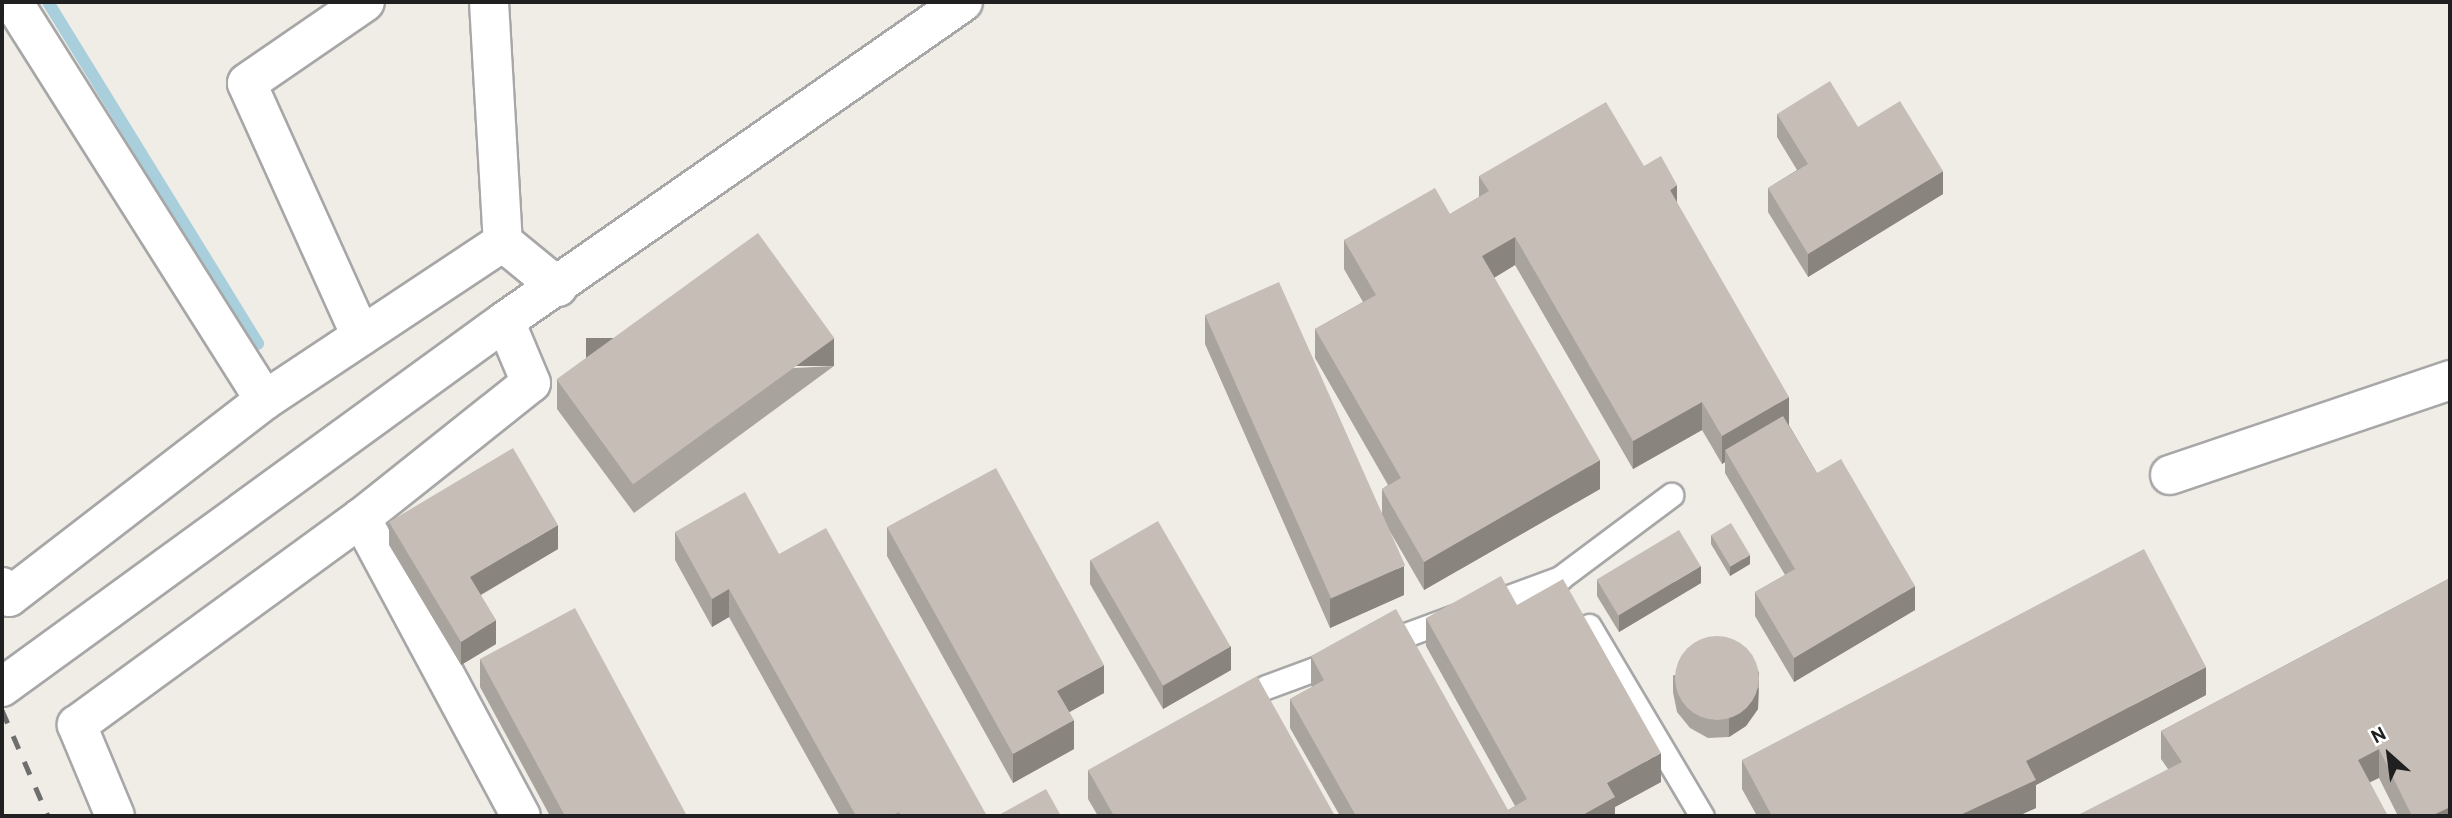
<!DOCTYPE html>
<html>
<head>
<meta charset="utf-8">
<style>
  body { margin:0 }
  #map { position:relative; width:2452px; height:818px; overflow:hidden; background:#f0ede7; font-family:Overpass,sans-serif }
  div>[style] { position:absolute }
  .stream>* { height:12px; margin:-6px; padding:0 6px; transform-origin:6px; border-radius:6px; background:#a9cfdc }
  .roads { filter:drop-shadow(2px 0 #a7a7a7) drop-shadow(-2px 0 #a7a7a7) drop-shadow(0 2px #a7a7a7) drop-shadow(0 -2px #a7a7a7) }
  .service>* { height:23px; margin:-11.5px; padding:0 11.5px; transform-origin:11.5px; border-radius:11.5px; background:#fff }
  .minor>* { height:38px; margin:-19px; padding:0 19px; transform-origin:19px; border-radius:19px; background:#fff }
  .tertiary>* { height:38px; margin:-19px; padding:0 19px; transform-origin:19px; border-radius:19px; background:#fff }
  .rail>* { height:5px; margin-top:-2.5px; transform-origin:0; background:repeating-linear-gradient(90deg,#6e6e6e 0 14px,transparent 0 28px) }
  .wall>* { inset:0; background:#a9a39d }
  .shaded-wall>* { inset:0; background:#8a847f; transform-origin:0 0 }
  .building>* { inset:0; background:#c5bdb6; transform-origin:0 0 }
  .round { border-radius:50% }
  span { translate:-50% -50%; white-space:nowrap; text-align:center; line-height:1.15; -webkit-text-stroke:6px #fff; paint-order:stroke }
  .frame { position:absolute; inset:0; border:4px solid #202020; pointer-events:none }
  .north { position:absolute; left:2354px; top:720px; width:70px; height:70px; -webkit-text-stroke:5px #fff; paint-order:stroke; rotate:332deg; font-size:19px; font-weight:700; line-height:28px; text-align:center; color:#202020 }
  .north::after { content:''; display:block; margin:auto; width:24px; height:32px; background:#202020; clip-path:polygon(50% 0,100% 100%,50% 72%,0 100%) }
</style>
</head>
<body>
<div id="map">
  <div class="stream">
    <div style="left:48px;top:2px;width:401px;rotate:58.4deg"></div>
  </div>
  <div class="roads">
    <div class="service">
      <div style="left:1589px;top:626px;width:221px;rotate:59.3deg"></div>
      <div style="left:1381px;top:644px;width:191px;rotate:-20.2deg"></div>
      <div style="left:1560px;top:578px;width:139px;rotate:-36.8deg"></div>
      <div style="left:1266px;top:687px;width:78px;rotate:-20.3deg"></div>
    </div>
    <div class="minor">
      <div style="left:13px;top:2px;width:471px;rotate:57.7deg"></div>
      <div style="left:489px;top:2px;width:240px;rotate:86.7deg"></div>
      <div style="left:361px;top:336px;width:277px;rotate:-114.3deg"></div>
      <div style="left:247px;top:83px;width:143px;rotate:-34.5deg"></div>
      <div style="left:2170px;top:475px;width:296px;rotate:-18.7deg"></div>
      <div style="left:361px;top:518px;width:338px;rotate:61.8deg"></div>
      <div style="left:2px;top:587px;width:12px;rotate:55deg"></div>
      <div style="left:9px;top:597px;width:323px;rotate:-37.6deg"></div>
      <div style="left:265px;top:400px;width:286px;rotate:-33.6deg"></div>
      <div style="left:503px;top:242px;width:71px;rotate:39.3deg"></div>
      <div style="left:115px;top:816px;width:99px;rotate:-112.7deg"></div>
      <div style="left:77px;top:725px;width:351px;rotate:-36.1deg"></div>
      <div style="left:361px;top:518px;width:217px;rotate:-38.5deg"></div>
      <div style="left:531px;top:383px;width:67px;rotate:-112.8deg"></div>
    </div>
    <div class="tertiary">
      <div style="left:2px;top:687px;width:622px;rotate:-36.04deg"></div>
      <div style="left:505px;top:321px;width:558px;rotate:-34.86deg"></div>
    </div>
  </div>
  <div class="rail">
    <div style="left:2px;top:710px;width:116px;rotate:66.5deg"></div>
  </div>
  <div class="wall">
    <div style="clip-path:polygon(1777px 114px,1858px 127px,1943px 194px,1808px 277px,1768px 212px,1768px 188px,1797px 170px,1777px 137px)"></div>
    <div style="clip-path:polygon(1644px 166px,1677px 203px,1789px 425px,1817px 473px,1915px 610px,1794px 682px,1755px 616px,1755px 592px,1785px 575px,1725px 473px,1725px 462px,1722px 464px,1702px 430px,1633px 469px,1515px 265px,1494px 278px,1600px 489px,1424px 590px,1385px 523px,1404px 595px,1330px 628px,1205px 344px,1205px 315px,1382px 516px,1382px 489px,1388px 485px,1315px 358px,1315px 329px,1363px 302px,1344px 269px,1344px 240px,1450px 214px,1479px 197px,1479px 176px)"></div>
    <div style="clip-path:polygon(834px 366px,634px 513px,557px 409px,557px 380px)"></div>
    <div style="clip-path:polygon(389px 522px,558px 549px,481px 595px,496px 644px,461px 665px,389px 545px)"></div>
    <div style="clip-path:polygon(887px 527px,1104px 693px,1069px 712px,1074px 749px,1013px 783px,887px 556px)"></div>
    <div style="clip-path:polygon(675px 532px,779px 554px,987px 816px,840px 816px,729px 617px,712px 627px,675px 560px)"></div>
    <div style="clip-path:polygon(1711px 535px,1750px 564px,1730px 576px,1711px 544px)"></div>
    <div style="clip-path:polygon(1090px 560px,1231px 670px,1163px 709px,1090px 584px)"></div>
    <div style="clip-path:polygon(2450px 578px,2450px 816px,2398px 816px,2379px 778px,2168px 769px,2161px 759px,2161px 731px)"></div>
    <div style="clip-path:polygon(1597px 579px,1701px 583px,1619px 632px,1597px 596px)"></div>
    <div style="clip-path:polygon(1517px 605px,1661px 782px,1615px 807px,1615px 816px,1340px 816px,1290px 728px,1290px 699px,1312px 687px,1311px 685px,1311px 656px,1508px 810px,1515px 806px,1426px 646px,1426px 618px)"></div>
    <div style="clip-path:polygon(480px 659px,687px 816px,550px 816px,480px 687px)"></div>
    <div style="clip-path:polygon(1673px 675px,1759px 688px,1758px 709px,1746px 726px,1729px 737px,1708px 738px,1690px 728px,1677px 712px,1673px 692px)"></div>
    <div style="clip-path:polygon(2206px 695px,2036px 785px,2036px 808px,2018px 816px,1757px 816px,1742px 789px,1742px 760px)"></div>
    <div style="clip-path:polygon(1088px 770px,1335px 816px,1098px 816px,1088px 799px)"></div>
  </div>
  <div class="shaded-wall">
    <div style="clip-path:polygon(1943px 171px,1943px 194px,1808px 277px,1808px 254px)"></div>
    <div style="clip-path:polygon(1677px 185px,1677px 213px,1670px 190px)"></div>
    <div style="clip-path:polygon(1515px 237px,1515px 265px,1482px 285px,1482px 256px)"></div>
    <div style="left:834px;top:338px;width:28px;height:248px;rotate:90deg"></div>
    <div style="clip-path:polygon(1789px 397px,1789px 425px,1731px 459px,1725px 450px,1725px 462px,1722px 464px,1722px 436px)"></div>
    <div style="clip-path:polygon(1702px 402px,1702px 430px,1633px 469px,1633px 441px)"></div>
    <div style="clip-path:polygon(1600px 460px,1600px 489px,1424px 590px,1424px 562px)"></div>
    <div style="clip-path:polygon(558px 525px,558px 549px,470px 601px,470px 577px)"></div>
    <div style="clip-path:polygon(1750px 555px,1750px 564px,1730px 576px,1730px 567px)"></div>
    <div style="clip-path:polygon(1404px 566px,1404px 595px,1330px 628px,1330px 599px)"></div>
    <div style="clip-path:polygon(1701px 566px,1701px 583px,1619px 632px,1619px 615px)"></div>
    <div style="clip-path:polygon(1915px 586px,1915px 610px,1794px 682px,1794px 658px)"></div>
    <div style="clip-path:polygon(729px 589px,729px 617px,712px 627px,712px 599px)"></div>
    <div style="clip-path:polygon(496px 620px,496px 644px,461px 665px,461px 642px)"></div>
    <div style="clip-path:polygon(1231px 646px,1231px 670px,1163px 709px,1163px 686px)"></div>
    <div style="clip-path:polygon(1104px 665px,1104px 693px,1057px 719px,1057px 691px)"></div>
    <div style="clip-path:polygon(2206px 667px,2206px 695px,2036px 785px,2036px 808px,2018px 816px,1958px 816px,2026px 761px)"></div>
    <div style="clip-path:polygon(1759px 671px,1758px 709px,1746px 726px,1729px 737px,1729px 719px)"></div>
    <div style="clip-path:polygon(1074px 720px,1074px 749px,1013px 783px,1013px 754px)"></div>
    <div style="clip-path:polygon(2379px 749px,2379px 778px,2358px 788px,2358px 760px)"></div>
    <div style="clip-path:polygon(1661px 753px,1661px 782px,1615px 807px,1615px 816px,1581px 816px,1607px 783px)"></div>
    <div style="clip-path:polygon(2448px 808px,2448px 816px,2431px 816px)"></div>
  </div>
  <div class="building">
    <div style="clip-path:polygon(1830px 81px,1858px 127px,1900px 101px,1943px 171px,1808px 254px,1768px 188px,1808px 164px,1777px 114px)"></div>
    <div style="clip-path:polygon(1606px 102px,1644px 166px,1661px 156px,1677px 185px,1670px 190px,1789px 397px,1722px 436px,1702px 402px,1633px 441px,1515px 237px,1482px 256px,1600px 460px,1424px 562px,1382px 489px,1401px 478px,1315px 329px,1376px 295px,1344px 240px,1435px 188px,1450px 214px,1489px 191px,1479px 176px)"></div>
    <div style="left:758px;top:233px;width:130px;height:249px;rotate:54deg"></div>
    <div style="left:1279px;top:282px;width:310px;height:81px;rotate:66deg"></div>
    <div style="clip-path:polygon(1783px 416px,1817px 473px,1841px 459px,1915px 586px,1794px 658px,1755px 592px,1795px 569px,1725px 450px)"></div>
    <div style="clip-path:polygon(513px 448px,558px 525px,470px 577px,496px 620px,461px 642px,389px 522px)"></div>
    <div style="clip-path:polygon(996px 468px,1104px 665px,1057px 691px,1074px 720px,1013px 754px,887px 527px)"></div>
    <div style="clip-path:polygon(745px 492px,779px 554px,826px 528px,987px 816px,901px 816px,899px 812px,891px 816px,856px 816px,729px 589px,712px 599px,675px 532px)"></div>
    <div style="left:1158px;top:521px;width:145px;height:78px;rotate:60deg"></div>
    <div style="left:1731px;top:523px;width:37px;height:23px;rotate:59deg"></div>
    <div style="left:1679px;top:530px;width:42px;height:96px;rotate:59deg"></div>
    <div style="clip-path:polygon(2144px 549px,2206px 667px,2026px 761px,2036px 780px,1958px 816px,1772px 816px,1742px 760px)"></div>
    <div style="clip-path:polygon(1501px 576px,1517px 605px,1563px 579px,1661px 753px,1607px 783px,1615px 797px,1581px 816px,1356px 816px,1290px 699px,1324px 680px,1311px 656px,1396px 609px,1508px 810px,1527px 799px,1426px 618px)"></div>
    <div style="clip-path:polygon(2450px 578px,2450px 813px,2448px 808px,2431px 816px,2412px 816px,2379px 749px,2358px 760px,2388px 816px,2076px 816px,2182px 762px,2161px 731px)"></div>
    <div style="clip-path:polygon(575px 608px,687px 816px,565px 816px,480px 659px)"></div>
    <div class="round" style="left:1675px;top:636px;width:84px;height:84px"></div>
    <div style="clip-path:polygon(1257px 676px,1335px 816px,1114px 816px,1088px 770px)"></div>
    <div style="clip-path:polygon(1046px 789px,1061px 816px,997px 816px)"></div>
  </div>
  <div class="frame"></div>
  <div class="north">N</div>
</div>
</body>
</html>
